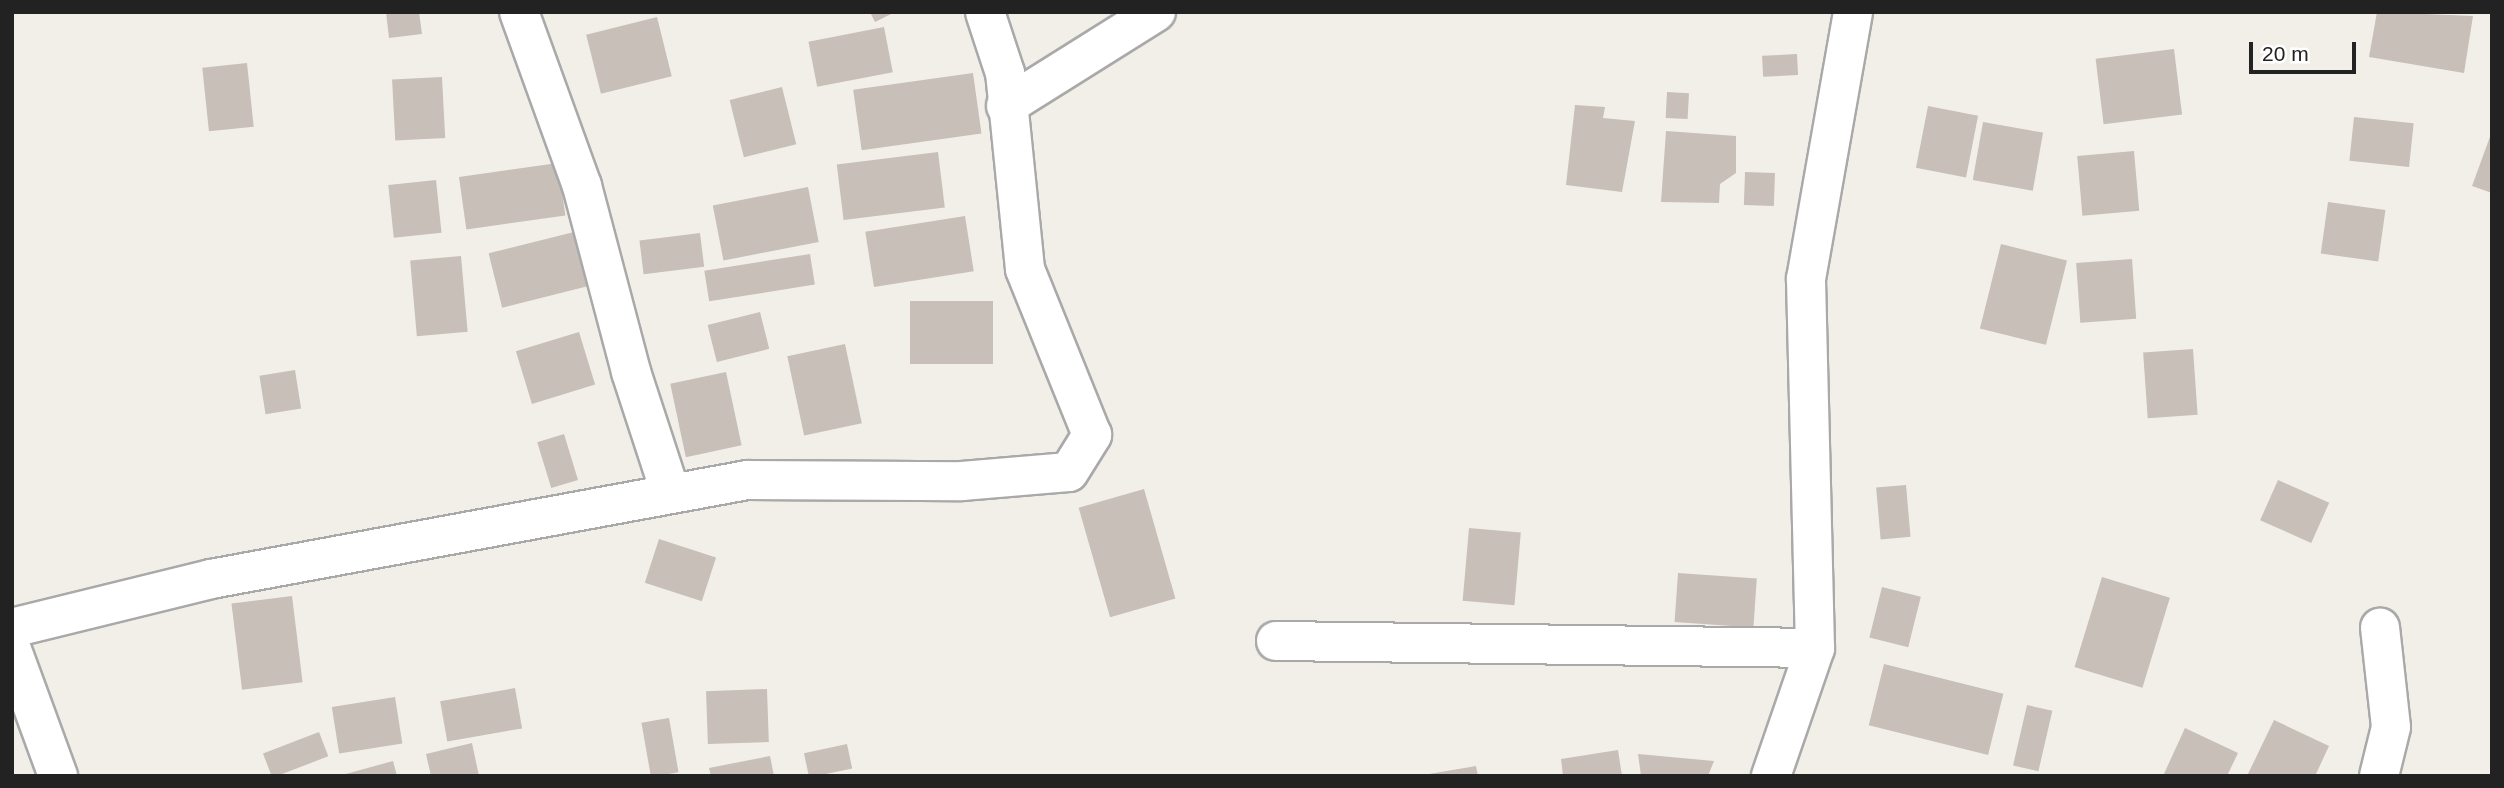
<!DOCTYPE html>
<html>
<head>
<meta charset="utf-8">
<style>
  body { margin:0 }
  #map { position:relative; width:2504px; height:788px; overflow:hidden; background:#f2efe9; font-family:Arial,sans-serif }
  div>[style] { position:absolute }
  .building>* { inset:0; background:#c7bfb8; transform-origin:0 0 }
  .roads { filter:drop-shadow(2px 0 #a9a9a9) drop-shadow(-2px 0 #a9a9a9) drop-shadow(0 2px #a9a9a9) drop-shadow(0 -2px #a9a9a9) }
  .minor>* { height:38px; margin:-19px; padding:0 19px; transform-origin:19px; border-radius:19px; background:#fff }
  span { translate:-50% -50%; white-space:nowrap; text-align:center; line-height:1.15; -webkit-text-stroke:5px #fff; paint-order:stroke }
  .frame { position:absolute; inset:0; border:14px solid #222; pointer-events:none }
  .scale { position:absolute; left:2249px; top:42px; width:107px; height:32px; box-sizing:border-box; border:4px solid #222; border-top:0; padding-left:9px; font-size:21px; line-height:24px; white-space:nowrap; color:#222; -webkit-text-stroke:5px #fff; paint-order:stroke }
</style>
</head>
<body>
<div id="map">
  <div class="building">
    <div style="clip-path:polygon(386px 12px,419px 12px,422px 34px,389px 38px)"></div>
    <div style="clip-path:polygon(870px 12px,895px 12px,875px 22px)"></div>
    <div style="clip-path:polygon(2377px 12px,2473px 16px,2464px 73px,2369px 57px)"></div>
    <div style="left:657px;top:17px;width:61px;height:73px;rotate:76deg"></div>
    <div style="left:884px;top:27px;width:46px;height:77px;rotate:79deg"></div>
    <div style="left:2174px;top:49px;width:66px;height:79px;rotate:83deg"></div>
    <div style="left:1797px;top:54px;width:21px;height:35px;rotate:87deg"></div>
    <div style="left:247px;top:63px;width:64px;height:45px;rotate:84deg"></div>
    <div style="left:973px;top:73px;width:61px;height:121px;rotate:82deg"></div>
    <div style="left:442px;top:77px;width:61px;height:50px;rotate:87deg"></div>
    <div style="left:782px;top:87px;width:59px;height:54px;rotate:76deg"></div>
    <div style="left:1667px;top:92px;width:22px;height:26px;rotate:3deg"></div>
    <div style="clip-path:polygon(1575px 105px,1605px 107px,1603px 118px,1635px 121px,1622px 192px,1566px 185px)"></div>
    <div style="left:1928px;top:106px;width:51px;height:63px;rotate:11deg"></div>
    <div style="left:2354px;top:117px;width:60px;height:44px;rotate:6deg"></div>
    <div style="left:1983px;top:122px;width:61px;height:59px;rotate:10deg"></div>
    <div style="clip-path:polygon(1666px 131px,1736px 136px,1736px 173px,1720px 184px,1719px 203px,1661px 202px)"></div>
    <div style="clip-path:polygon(2491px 134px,2492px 134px,2492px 193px,2472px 186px)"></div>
    <div style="left:2134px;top:151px;width:60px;height:57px;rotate:85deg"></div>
    <div style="left:938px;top:152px;width:56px;height:102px;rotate:83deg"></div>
    <div style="left:558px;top:163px;width:53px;height:100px;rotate:82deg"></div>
    <div style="left:1745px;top:172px;width:30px;height:33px;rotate:2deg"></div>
    <div style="left:436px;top:180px;width:53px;height:48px;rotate:84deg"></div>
    <div style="left:808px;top:187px;width:56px;height:97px;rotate:79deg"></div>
    <div style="left:2328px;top:202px;width:58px;height:52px;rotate:8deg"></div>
    <div style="left:965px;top:216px;width:56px;height:101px;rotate:81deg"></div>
    <div style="left:574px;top:232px;width:56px;height:88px;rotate:76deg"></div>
    <div style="left:700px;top:233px;width:34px;height:61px;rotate:83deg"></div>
    <div style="left:2001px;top:244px;width:68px;height:87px;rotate:14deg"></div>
    <div style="left:810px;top:254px;width:31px;height:107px;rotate:81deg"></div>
    <div style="left:461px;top:256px;width:76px;height:51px;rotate:85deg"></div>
    <div style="left:2132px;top:259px;width:60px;height:56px;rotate:86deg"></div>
    <div style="left:993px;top:301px;width:63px;height:83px;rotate:90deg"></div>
    <div style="left:760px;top:312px;width:38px;height:54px;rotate:76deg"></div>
    <div style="left:579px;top:332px;width:55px;height:66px;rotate:73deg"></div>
    <div style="left:845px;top:344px;width:81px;height:59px;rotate:78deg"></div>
    <div style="left:2193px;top:349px;width:66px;height:50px;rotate:86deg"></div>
    <div style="left:295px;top:370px;width:39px;height:36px;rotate:81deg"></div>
    <div style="left:726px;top:372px;width:75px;height:57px;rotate:78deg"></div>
    <div style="left:564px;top:434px;width:48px;height:28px;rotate:73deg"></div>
    <div style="left:2278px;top:480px;width:56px;height:44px;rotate:24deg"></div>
    <div style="left:1906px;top:485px;width:52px;height:30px;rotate:85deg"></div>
    <div style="left:1144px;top:489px;width:114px;height:68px;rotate:74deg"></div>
    <div style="left:1469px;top:528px;width:52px;height:73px;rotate:5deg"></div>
    <div style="left:659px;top:539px;width:60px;height:46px;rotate:18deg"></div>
    <div style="left:1678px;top:573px;width:79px;height:49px;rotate:4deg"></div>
    <div style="left:2102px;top:577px;width:71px;height:94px;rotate:17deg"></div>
    <div style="left:1882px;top:587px;width:40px;height:52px;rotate:14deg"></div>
    <div style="left:292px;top:596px;width:87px;height:61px;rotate:83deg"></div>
    <div style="left:1884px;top:664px;width:123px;height:63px;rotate:14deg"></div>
    <div style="left:515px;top:688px;width:41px;height:76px;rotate:80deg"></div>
    <div style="left:767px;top:689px;width:53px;height:61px;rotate:88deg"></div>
    <div style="left:395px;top:697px;width:47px;height:64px;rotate:81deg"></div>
    <div style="left:2027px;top:705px;width:26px;height:62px;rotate:13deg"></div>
    <div style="left:669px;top:718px;width:55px;height:28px;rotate:80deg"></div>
    <div style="clip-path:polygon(2274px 720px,2329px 746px,2315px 776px,2247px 776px)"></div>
    <div style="clip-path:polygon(2185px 728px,2238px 753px,2227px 776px,2163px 776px)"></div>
    <div style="left:319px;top:732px;width:26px;height:60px;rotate:69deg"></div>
    <div style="clip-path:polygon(472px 743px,479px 776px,431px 776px,426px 754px)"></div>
    <div style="left:847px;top:744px;width:25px;height:44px;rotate:78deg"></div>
    <div style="clip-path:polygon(1618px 750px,1622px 776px,1563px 776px,1561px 759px)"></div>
    <div style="clip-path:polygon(1638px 754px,1714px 761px,1708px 776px,1641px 776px)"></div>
    <div style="clip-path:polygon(770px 756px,774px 776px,711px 776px,709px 768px)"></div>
    <div style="clip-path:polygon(393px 761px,397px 776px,342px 776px,342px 775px)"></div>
    <div style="clip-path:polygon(1476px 766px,1478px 776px,1429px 776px,1429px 774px)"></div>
  </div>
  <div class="roads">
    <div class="minor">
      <div style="left:519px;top:12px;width:185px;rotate:70.1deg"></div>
      <div style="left:582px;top:186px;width:192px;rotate:75.2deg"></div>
      <div style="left:631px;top:372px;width:125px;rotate:71.9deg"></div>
      <div style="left:1006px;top:106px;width:177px;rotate:-32.1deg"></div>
      <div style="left:12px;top:628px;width:205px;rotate:-13.8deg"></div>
      <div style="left:211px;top:579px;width:545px;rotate:-10.46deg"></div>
      <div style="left:747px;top:480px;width:215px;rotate:0.3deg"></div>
      <div style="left:962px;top:481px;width:107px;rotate:-4.8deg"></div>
      <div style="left:1069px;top:472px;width:44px;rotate:-58.1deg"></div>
      <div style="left:1092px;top:435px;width:179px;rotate:-112deg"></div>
      <div style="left:1025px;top:269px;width:197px;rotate:-95.8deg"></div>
      <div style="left:1005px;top:73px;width:64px;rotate:-108.2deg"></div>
      <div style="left:1276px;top:641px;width:539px;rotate:0.74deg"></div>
      <div style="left:12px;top:650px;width:134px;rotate:69.9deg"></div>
      <div style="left:1771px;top:776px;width:135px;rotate:-71deg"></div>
      <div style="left:1815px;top:648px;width:369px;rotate:-91.4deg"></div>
      <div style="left:1806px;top:279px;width:271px;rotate:-80deg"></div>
      <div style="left:2379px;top:776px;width:50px;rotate:-76.2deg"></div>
      <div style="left:2391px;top:727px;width:100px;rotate:-96.3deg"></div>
    </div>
  </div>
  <div class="frame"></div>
  <div class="scale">20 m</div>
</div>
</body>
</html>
